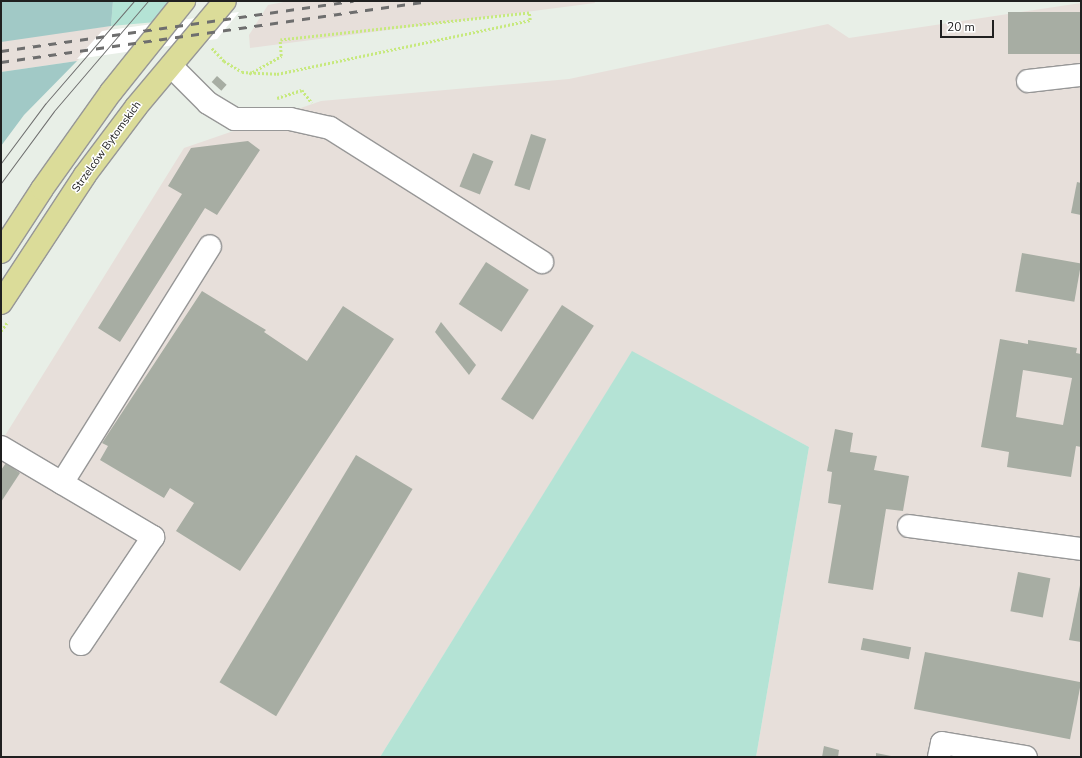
<!DOCTYPE html>
<html>
<head>
<meta charset="utf-8">
<style>
  body { margin:0 }
  #map { position:relative; width:1082px; height:758px; overflow:hidden; background:#e8efe7; font-family:"Nunito Sans",sans-serif }
  div>[style] { position:absolute }
  .industrial>* { inset:0; background:#e7dfda }
  .grass>* { inset:0; background:#b4e3d5 }
  .forest>* { inset:0; background:#a1c9c6 }
  .pier>* { inset:0; background:#fff }
  .building>* { inset:0; background:#a7ada3; transform-origin:0 0 }
  .path>* { height:2.5px; margin-top:-1.25px; transform-origin:0; background:repeating-linear-gradient(90deg,#c7e97e 0 2px,transparent 0 4px) }
  .roads { filter:drop-shadow(1px 0 #979797) drop-shadow(-1px 0 #979797) drop-shadow(0 1px #979797) drop-shadow(0 -1px #979797) }
  .minor>* { height:22px; margin:-11px; padding:0 11px; transform-origin:11px; border-radius:11px; background:#fff }
  .highway>* { height:22px; margin:-11px; padding:0 11px; transform-origin:11px; border-radius:11px; background:#dbdc99 }
  .tram>* { height:1px; margin:-0.5px; padding:0 0.5px; transform-origin:0.5px; border-radius:0.5px; background:#6e6e6e }
  .rail>* { height:3px; margin-top:-1.5px; transform-origin:0; background:repeating-linear-gradient(90deg,#6e6e6e 0 8px,transparent 0 16px) }
  span { translate:-50% -50%; white-space:nowrap; text-align:center; line-height:1.15; -webkit-text-stroke:3px #fff; paint-order:stroke }
  .street-label { font-size:11px; color:#202020 }
  .frame { position:absolute; inset:0; border:2px solid #202020; pointer-events:none }
  .scale { position:absolute; left:940px; top:20px; width:54px; height:18px; box-sizing:border-box; border:2px solid #202020; border-top:0; padding-left:5px; font-size:12px; line-height:14px; white-space:nowrap; color:#202020; -webkit-text-stroke:3px #fff; paint-order:stroke }
</style>
</head>
<body>
<div id="map">
  <div class="industrial">
    <div style="clip-path:polygon(289px 1px,594px 1px,595px 3px,250px 48px,249px 35px,268px 5px)"></div>
    <div style="clip-path:polygon(1081px 3px,1081px 757px,756px 757px,809px 447px,632px 352px,380px 757px,1px 757px,1px 442px,184px 148px,321px 101px,569px 79px,828px 24px,849px 38px)"></div>
    <div style="clip-path:polygon(111px 26px,77px 61px,1px 72px,1px 40px)"></div>
  </div>
  <div class="grass">
    <div style="clip-path:polygon(113px 1px,174px 1px,156px 22px,111px 26px)"></div>
    <div style="clip-path:polygon(632px 351px,809px 447px,756px 757px,380px 757px)"></div>
  </div>
  <div class="forest">
    <div style="clip-path:polygon(1px 1px,113px 1px,111px 26px,1px 42px)"></div>
    <div style="clip-path:polygon(77px 61px,24px 115px,1px 146px,1px 72px)"></div>
  </div>
  <div class="pier">
    <div style="clip-path:polygon(239px 12px,217px 39px,77px 59px,102px 31px)"></div>
  </div>
  <div class="building">
    <div style="left:1081px;top:12px;width:42px;height:73px;rotate:90deg"></div>
    <div style="left:217px;top:76px;width:13px;height:8px;rotate:42deg"></div>
    <div style="left:531px;top:134px;width:16px;height:54px;rotate:18deg"></div>
    <div style="clip-path:polygon(248px 141px,260px 150px,217px 215px,205px 208px,120px 342px,98px 328px,182px 194px,168px 186px,191px 148px)"></div>
    <div style="left:473px;top:153px;width:22px;height:36px;rotate:22deg"></div>
    <div style="clip-path:polygon(1077px 182px,1081px 183px,1081px 215px,1071px 213px)"></div>
    <div style="left:1022px;top:253px;width:60px;height:39px;rotate:10deg"></div>
    <div style="left:486px;top:262px;width:51px;height:50px;rotate:33deg"></div>
    <div style="clip-path:polygon(202px 291px,266px 330px,264px 332px,307px 361px,343px 306px,394px 339px,240px 571px,176px 531px,194px 503px,170px 488px,164px 498px,100px 460px,108px 446px,102px 443px)"></div>
    <div style="left:562px;top:305px;width:38px;height:112px;rotate:33deg"></div>
    <div style="clip-path:polygon(441px 322px,476px 365px,469px 375px,435px 332px)"></div>
    <div style="clip-path:polygon(evenodd,1000px 339px,1028px 344px,1028px 340px,1077px 348px,1076px 353px,1081px 354px,1081px 447px,1076px 446px,1071px 477px,1007px 467px,1009px 452px,981px 447px,1000px 339px,1023px 370px,1072px 378px,1063px 425px,1016px 417px,1023px 370px)"></div>
    <div style="clip-path:polygon(835px 429px,853px 433px,850px 452px,877px 456px,874px 470px,909px 476px,903px 511px,886px 509px,873px 590px,828px 583px,841px 505px,828px 503px,832px 472px,827px 471px)"></div>
    <div style="left:356px;top:455px;width:66px;height:265px;rotate:31deg"></div>
    <div style="clip-path:polygon(6px 463px,20px 473px,1px 502px,1px 470px)"></div>
    <div style="left:1018px;top:572px;width:33px;height:40px;rotate:11deg"></div>
    <div style="clip-path:polygon(1080px 585px,1081px 586px,1081px 642px,1069px 640px)"></div>
    <div style="left:863px;top:638px;width:49px;height:12px;rotate:11deg"></div>
    <div style="left:925px;top:652px;width:159px;height:58px;rotate:11deg"></div>
    <div style="clip-path:polygon(824px 746px,839px 750px,838px 757px,822px 757px)"></div>
    <div style="clip-path:polygon(876px 753px,891px 756px,891px 757px,876px 757px)"></div>
  </div>
  <div class="path">
    <div style="left:212px;top:48px;width:18px;rotate:47deg"></div>
    <div style="left:224px;top:61px;width:21px;rotate:31deg"></div>
    <div style="left:242px;top:72px;width:35px;rotate:3deg"></div>
    <div style="left:277px;top:74px;width:259px;rotate:-12deg"></div>
    <div style="left:530px;top:20px;width:7px;rotate:-98deg"></div>
    <div style="left:529px;top:13px;width:250px;rotate:173.8deg"></div>
    <div style="left:249px;top:74px;width:37px;rotate:-29deg"></div>
    <div style="left:281px;top:56px;width:15px;rotate:-94deg"></div>
    <div style="left:277px;top:98px;width:26px;rotate:-18deg"></div>
    <div style="left:302px;top:90px;width:16px;rotate:52deg"></div>
    <div style="left:1px;top:331px;width:12px;rotate:-55deg"></div>
  </div>
  <div class="roads">
    <div class="minor">
      <div style="left:171px;top:66px;width:52px;rotate:45deg"></div>
      <div style="left:208px;top:103px;width:31px;rotate:31deg"></div>
      <div style="left:235px;top:119px;width:55px"></div>
      <div style="left:290px;top:119px;width:41px;rotate:12.7deg"></div>
      <div style="left:330px;top:128px;width:251px;rotate:32.3deg"></div>
      <div style="left:1028px;top:81px;width:53px;rotate:-6.5deg"></div>
      <div style="left:1px;top:447px;width:177px;rotate:30.6deg"></div>
      <div style="left:153px;top:537px;width:129px;rotate:123.9deg"></div>
      <div style="left:62px;top:483px;width:279px;rotate:-58deg"></div>
      <div style="left:909px;top:526px;width:174px;rotate:7.6deg"></div>
      <div style="left:939px;top:757px;width:14px;rotate:-78deg"></div>
      <div style="left:942px;top:743px;width:85px;rotate:9.5deg"></div>
    </div>
    <div class="highway">
      <div style="left:1px;top:252px;width:75px;rotate:-56.9deg"></div>
      <div style="left:42px;top:189px;width:119px;rotate:-54.6deg"></div>
      <div style="left:111px;top:92px;width:117px;rotate:-51.3deg"></div>
      <div style="left:1px;top:303px;width:153px;rotate:-56.7deg"></div>
      <div style="left:85px;top:175px;width:85px;rotate:-53.1deg"></div>
      <div style="left:136px;top:107px;width:138px;rotate:-50deg"></div>
    </div>
  </div>
  <div class="tram">
    <div style="left:1px;top:163px;width:74px;rotate:-53.3deg"></div>
    <div style="left:45px;top:104px;width:136px;rotate:-49.2deg"></div>
    <div style="left:1px;top:183px;width:89px;rotate:-53.6deg"></div>
    <div style="left:54px;top:111px;width:145px;rotate:-49.5deg"></div>
  </div>
  <div class="rail">
    <div style="left:1px;top:51px;width:356px;rotate:-8.1deg"></div>
    <div style="left:1px;top:62px;width:431px;rotate:-8.1deg"></div>
  </div>
  <div class="street-label">
    <span style="left:107px;top:147px;rotate:-54deg">Strzelców Bytomskich</span>
  </div>
  <div class="frame"></div>
  <div class="scale">20 m</div>
</div>
</body>
</html>
